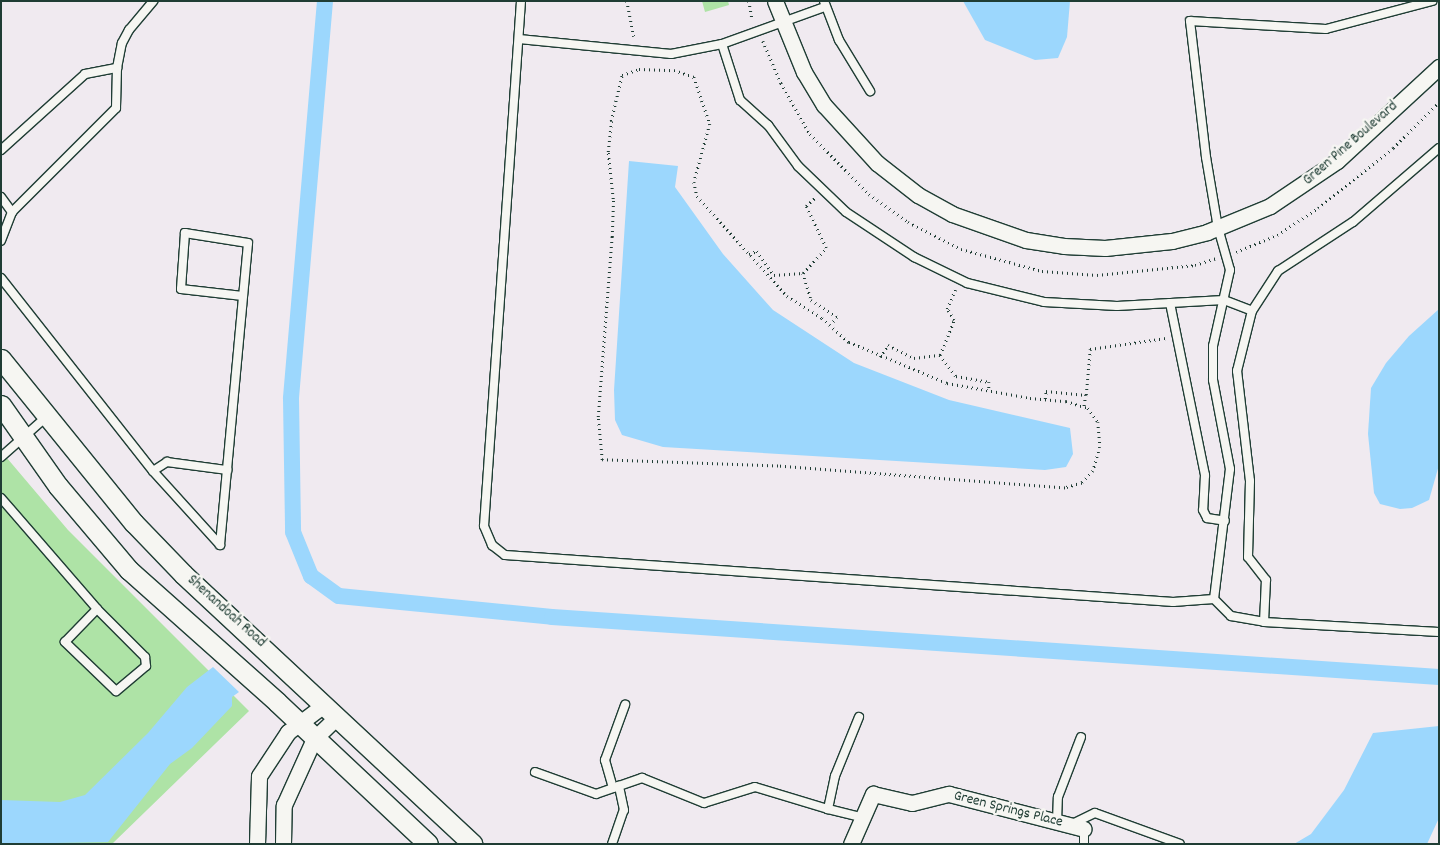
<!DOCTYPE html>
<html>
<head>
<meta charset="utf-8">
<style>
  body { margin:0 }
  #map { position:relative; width:1440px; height:845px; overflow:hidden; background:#f0eaf0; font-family:Dekko,sans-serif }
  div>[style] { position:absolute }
  .green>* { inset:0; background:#aee3a6 }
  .water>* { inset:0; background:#9cd7fd }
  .canal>* { height:16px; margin:-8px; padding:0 8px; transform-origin:8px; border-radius:8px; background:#9cd7fd }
  .path>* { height:2.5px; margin-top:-1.25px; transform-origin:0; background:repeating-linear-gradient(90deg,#1f3d34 0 1px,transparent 0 5px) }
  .roads { filter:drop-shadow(1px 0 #1f3d34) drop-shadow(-1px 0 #1f3d34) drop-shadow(0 1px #1f3d34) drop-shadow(0 -1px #1f3d34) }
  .service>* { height:8px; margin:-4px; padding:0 4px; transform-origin:4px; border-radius:4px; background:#f6f6f2 }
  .minor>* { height:15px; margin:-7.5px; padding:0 7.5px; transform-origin:7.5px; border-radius:7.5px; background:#f6f6f2 }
  .tertiary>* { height:19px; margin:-9.5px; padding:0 9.5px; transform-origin:9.5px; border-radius:9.5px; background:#f6f6f2 }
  span { translate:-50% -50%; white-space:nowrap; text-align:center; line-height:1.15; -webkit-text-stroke:5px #f6f6f2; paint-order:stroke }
  .street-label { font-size:15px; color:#1f3d34 }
  .frame { position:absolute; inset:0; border:2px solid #1f3d34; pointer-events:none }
</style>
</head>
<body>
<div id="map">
  <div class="green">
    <div style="clip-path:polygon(702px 1px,728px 1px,729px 5px,705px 12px)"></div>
    <div style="clip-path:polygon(1px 451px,68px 530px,249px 711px,112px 844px,1px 844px)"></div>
  </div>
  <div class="water">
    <div style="clip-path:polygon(963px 1px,1070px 1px,1067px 37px,1058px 58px,1035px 60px,985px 40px)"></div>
    <div style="clip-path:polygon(629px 161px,678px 166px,675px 187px,723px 254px,773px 310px,854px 363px,949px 400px,1070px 428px,1073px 454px,1066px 467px,1045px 470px,663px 447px,622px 435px,615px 420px,614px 390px)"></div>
    <div style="clip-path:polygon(1439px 309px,1439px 465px,1429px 500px,1412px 508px,1400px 509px,1380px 504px,1374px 493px,1368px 434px,1371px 388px,1386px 363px,1409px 336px)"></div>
    <div style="clip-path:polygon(213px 667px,239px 692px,232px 697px,232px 706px,192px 748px,170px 764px,108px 842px,1px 844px,1px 800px,60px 802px,85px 795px,148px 733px,187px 687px)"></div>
    <div style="clip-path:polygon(1439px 726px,1439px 818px,1427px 844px,1294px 844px,1311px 834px,1344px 790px,1373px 733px)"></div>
  </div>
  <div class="canal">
    <div style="left:325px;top:1px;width:399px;rotate:94.9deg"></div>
    <div style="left:291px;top:399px;width:133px;rotate:89.1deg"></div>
    <div style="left:293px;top:532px;width:48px;rotate:67.8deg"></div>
    <div style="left:311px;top:576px;width:34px;rotate:36deg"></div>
    <div style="left:339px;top:596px;width:214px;rotate:5.6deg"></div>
    <div style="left:552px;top:617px;width:889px;rotate:3.87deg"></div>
  </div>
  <div class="path">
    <div style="left:627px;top:1px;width:36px;rotate:79deg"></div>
    <div style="left:749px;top:1px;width:17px;rotate:80deg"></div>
    <div style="left:763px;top:41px;width:46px;rotate:66.8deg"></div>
    <div style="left:781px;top:83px;width:59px;rotate:60.4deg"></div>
    <div style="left:810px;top:134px;width:84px;rotate:45.5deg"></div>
    <div style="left:869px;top:194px;width:48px;rotate:35.7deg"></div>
    <div style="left:908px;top:222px;width:59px;rotate:27deg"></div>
    <div style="left:961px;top:249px;width:84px;rotate:15.2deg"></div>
    <div style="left:1042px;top:271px;width:55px;rotate:4.2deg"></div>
    <div style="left:1097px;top:275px;width:99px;rotate:-5.8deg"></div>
    <div style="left:1195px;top:265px;width:22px;rotate:-18deg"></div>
    <div style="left:639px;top:69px;width:35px;rotate:2deg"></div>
    <div style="left:674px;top:70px;width:21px;rotate:19deg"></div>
    <div style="left:694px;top:77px;width:50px;rotate:71.2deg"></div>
    <div style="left:710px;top:124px;width:60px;rotate:105.4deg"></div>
    <div style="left:694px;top:182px;width:14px;rotate:78deg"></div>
    <div style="left:697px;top:196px;width:135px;rotate:48deg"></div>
    <div style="left:787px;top:296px;width:41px;rotate:32.2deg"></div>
    <div style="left:822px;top:318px;width:36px;rotate:42deg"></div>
    <div style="left:849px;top:342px;width:106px;rotate:22.7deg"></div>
    <div style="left:947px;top:383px;width:84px;rotate:10.2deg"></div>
    <div style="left:1030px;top:398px;width:36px;rotate:5deg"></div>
    <div style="left:1066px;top:401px;width:23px;rotate:18deg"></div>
    <div style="left:1088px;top:408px;width:17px;rotate:54deg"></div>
    <div style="left:1098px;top:422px;width:25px;rotate:85deg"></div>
    <div style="left:1100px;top:447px;width:25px;rotate:106deg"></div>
    <div style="left:1093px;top:471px;width:16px;rotate:133deg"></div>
    <div style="left:1082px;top:483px;width:18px;rotate:164deg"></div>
    <div style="left:1065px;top:488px;width:288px;rotate:-175.6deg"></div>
    <div style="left:778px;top:466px;width:176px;rotate:-178deg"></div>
    <div style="left:602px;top:460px;width:43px;rotate:-95.3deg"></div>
    <div style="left:598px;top:417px;width:181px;rotate:-85.6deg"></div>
    <div style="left:612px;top:237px;width:38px;rotate:-88deg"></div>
    <div style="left:613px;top:199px;width:47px;rotate:-96.1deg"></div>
    <div style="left:608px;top:152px;width:31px;rotate:-84deg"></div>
    <div style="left:611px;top:121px;width:47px;rotate:-76.6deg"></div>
    <div style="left:622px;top:75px;width:18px;rotate:-19deg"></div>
    <div style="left:1236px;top:252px;width:44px;rotate:-22.5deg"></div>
    <div style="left:1277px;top:235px;width:49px;rotate:-33.4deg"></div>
    <div style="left:1318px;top:208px;width:96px;rotate:-38.7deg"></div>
    <div style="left:1393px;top:148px;width:65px;rotate:-45deg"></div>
    <div style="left:749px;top:254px;width:9px;rotate:-21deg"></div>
    <div style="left:757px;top:251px;width:29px;rotate:55deg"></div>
    <div style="left:774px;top:275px;width:29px;rotate:-4deg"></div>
    <div style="left:803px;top:273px;width:28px;rotate:73deg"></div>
    <div style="left:811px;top:300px;width:31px;rotate:33deg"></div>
    <div style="left:837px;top:317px;width:10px;rotate:127deg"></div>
    <div style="left:803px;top:273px;width:34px;rotate:-47deg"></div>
    <div style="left:826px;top:248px;width:47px;rotate:-115.5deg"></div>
    <div style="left:806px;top:206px;width:13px;rotate:-42deg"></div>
    <div style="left:940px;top:355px;width:38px;rotate:-68deg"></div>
    <div style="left:954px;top:320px;width:13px;rotate:-122deg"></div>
    <div style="left:947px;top:309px;width:21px;rotate:-67deg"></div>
    <div style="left:880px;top:357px;width:14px;rotate:-56deg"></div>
    <div style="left:888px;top:345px;width:29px;rotate:27deg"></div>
    <div style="left:914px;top:358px;width:26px;rotate:-7deg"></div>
    <div style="left:940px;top:355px;width:26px;rotate:53deg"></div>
    <div style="left:956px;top:376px;width:34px;rotate:10deg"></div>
    <div style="left:989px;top:382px;width:8px;rotate:90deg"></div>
    <div style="left:1086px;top:395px;width:46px;rotate:-85deg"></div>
    <div style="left:1090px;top:349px;width:77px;rotate:-8.2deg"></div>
    <div style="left:1045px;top:399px;width:8px;rotate:-83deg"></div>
    <div style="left:1046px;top:391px;width:40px;rotate:5.7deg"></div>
    <div style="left:1086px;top:395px;width:12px;rotate:99deg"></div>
  </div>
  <div class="roads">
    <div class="service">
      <div style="left:521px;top:1px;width:526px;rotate:94.03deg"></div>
      <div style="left:484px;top:526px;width:21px;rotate:67deg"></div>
      <div style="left:492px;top:545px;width:16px;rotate:38deg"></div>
      <div style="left:505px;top:555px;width:670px;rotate:4.02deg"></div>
      <div style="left:1173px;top:602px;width:41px;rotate:-4.2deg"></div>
      <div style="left:1214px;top:599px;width:131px;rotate:-83deg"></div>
      <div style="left:1230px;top:469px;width:91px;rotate:-100.8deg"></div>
      <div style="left:1213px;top:380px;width:34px;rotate:-90deg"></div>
      <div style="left:1213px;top:346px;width:78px;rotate:-77.4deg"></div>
      <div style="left:1230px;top:270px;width:44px;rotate:-105.9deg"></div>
      <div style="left:1218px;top:228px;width:72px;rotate:-99.6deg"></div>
      <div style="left:1206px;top:157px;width:137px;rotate:-96.7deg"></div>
      <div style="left:1190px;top:21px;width:136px;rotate:3.4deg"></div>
      <div style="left:1326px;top:29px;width:110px;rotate:-14.8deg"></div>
      <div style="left:824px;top:1px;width:42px;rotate:69deg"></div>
      <div style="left:839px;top:40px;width:60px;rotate:58.7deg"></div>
      <div style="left:519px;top:39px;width:153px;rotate:5.6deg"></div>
      <div style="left:671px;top:54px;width:52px;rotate:-11.1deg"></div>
      <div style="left:722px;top:44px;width:109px;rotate:-19.8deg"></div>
      <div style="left:722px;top:44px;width:59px;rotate:72.2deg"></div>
      <div style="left:740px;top:100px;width:38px;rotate:42deg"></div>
      <div style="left:768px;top:125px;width:51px;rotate:53.8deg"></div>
      <div style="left:798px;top:166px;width:66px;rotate:43.8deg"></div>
      <div style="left:846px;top:212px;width:82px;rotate:33.5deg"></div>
      <div style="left:914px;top:257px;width:59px;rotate:26.1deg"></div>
      <div style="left:967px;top:283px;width:79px;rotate:13.9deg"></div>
      <div style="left:1044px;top:302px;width:73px;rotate:3.1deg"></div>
      <div style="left:1117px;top:306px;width:107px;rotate:-3.2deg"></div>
      <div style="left:1224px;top:300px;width:30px;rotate:21deg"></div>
      <div style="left:1px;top:150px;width:113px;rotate:-42.1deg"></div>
      <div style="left:85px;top:74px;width:33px;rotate:-11deg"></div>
      <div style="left:117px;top:68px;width:25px;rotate:-79deg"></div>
      <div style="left:122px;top:43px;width:15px;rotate:-62deg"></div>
      <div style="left:129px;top:30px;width:38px;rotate:-50deg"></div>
      <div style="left:1px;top:197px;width:19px;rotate:54deg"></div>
      <div style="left:12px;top:212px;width:31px;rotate:111deg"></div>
      <div style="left:12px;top:212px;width:147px;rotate:-45deg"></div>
      <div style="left:116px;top:108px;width:40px;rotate:-88.6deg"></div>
      <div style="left:1px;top:278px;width:246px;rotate:51.8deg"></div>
      <div style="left:153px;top:471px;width:100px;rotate:47.8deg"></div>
      <div style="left:220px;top:545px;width:303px;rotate:-84.7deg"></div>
      <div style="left:248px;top:243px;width:64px;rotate:-171deg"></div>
      <div style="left:185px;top:233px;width:56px;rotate:94.1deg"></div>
      <div style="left:181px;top:289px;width:62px;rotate:6.4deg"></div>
      <div style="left:1170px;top:303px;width:176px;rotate:78.5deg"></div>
      <div style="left:1205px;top:475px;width:35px;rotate:93deg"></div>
      <div style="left:1203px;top:510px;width:9px;rotate:63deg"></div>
      <div style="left:1207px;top:518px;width:18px;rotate:9deg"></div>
      <div style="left:1px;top:457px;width:60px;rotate:-41.6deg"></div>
      <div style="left:153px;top:471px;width:17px;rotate:-33deg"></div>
      <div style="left:167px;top:462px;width:61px;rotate:7.6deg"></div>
      <div style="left:1px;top:498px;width:147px;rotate:49.1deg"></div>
      <div style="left:97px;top:609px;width:68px;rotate:45deg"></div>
      <div style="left:145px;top:657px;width:9px;rotate:84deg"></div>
      <div style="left:146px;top:666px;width:39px;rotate:140deg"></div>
      <div style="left:116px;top:691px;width:71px;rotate:-136.1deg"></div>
      <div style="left:65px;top:642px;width:46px;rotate:-45.9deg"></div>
      <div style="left:1214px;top:599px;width:24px;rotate:45deg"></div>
      <div style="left:1231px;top:616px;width:34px;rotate:10deg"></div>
      <div style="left:1264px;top:622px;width:175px;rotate:3.3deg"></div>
      <div style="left:1264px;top:622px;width:42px;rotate:-87.3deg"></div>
      <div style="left:1266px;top:580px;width:29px;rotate:-128deg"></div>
      <div style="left:1248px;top:557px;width:76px;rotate:-88.5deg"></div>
      <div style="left:1250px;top:481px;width:111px;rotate:-96.7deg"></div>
      <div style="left:1237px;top:371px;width:62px;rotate:-76deg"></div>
      <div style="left:1252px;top:311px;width:48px;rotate:-57deg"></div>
      <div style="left:1278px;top:271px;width:90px;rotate:-33.2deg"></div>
      <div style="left:1353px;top:222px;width:113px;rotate:-40.7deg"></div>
      <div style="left:859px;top:717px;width:64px;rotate:112.1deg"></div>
      <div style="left:835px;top:776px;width:34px;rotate:102deg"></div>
      <div style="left:828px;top:809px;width:36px;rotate:14deg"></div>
      <div style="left:535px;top:772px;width:65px;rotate:19.8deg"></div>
      <div style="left:596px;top:794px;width:49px;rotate:-19.2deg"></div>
      <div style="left:642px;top:778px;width:67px;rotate:22deg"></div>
      <div style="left:704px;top:803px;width:53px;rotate:-17.4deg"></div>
      <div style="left:755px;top:787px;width:76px;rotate:16.8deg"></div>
      <div style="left:613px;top:788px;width:29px;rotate:-106deg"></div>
      <div style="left:605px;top:760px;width:59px;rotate:-70deg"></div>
      <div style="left:1057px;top:822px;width:25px;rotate:-88deg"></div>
      <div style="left:1058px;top:797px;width:64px;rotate:-69deg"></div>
      <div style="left:1072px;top:824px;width:25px;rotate:-26deg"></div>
      <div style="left:1095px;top:813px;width:90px;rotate:20deg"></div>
      <div style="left:1084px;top:829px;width:15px;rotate:90deg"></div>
      <div style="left:612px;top:844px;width:36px;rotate:-71deg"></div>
      <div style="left:624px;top:810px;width:25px;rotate:-102deg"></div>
    </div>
    <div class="minor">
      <div style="left:775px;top:1px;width:77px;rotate:67.8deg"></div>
      <div style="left:804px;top:72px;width:39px;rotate:59deg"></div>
      <div style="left:824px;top:105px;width:79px;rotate:47.6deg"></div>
      <div style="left:877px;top:163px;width:52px;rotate:38deg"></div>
      <div style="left:918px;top:195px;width:39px;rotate:29deg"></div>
      <div style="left:952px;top:214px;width:78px;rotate:19.4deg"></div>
      <div style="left:1026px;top:240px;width:38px;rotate:9deg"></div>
      <div style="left:1064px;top:246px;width:41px;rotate:2.8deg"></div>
      <div style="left:1105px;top:248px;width:67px;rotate:-6deg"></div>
      <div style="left:1172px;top:241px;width:36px;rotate:-14deg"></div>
      <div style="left:1207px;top:232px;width:68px;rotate:-22.4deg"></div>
      <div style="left:1270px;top:206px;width:81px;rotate:-33.9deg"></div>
      <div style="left:1337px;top:161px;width:139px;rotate:-42.7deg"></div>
      <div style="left:257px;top:844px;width:68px;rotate:-88.3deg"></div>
      <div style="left:259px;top:776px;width:53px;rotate:-56.6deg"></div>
      <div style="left:288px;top:732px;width:46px;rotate:-37.1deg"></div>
      <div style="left:283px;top:844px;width:39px;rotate:-89deg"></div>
      <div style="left:284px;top:805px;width:72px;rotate:-65.6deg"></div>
      <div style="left:314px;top:739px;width:33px;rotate:-44deg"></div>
      <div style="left:851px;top:844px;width:55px;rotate:-66.3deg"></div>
      <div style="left:873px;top:794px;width:40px;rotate:13deg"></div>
      <div style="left:912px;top:803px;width:38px;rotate:-14deg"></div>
      <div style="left:949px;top:794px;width:139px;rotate:14.5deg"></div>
    </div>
    <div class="tertiary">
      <div style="left:1px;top:359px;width:211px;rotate:51deg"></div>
      <div style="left:134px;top:523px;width:71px;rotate:46.1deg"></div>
      <div style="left:183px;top:574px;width:396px;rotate:43deg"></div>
      <div style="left:1px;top:405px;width:99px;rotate:54.9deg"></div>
      <div style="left:58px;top:486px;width:110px;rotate:49.8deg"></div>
      <div style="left:129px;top:570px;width:198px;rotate:41.7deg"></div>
      <div style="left:277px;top:702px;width:207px;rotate:43.2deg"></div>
    </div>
  </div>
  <div class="street-label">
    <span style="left:1351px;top:144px;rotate:-41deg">Green Pine Boulevard</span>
    <span style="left:226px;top:612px;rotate:42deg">Shenandoah Road</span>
    <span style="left:1008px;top:810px;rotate:14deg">Green Springs Place</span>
  </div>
  <div class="frame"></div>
</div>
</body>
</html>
